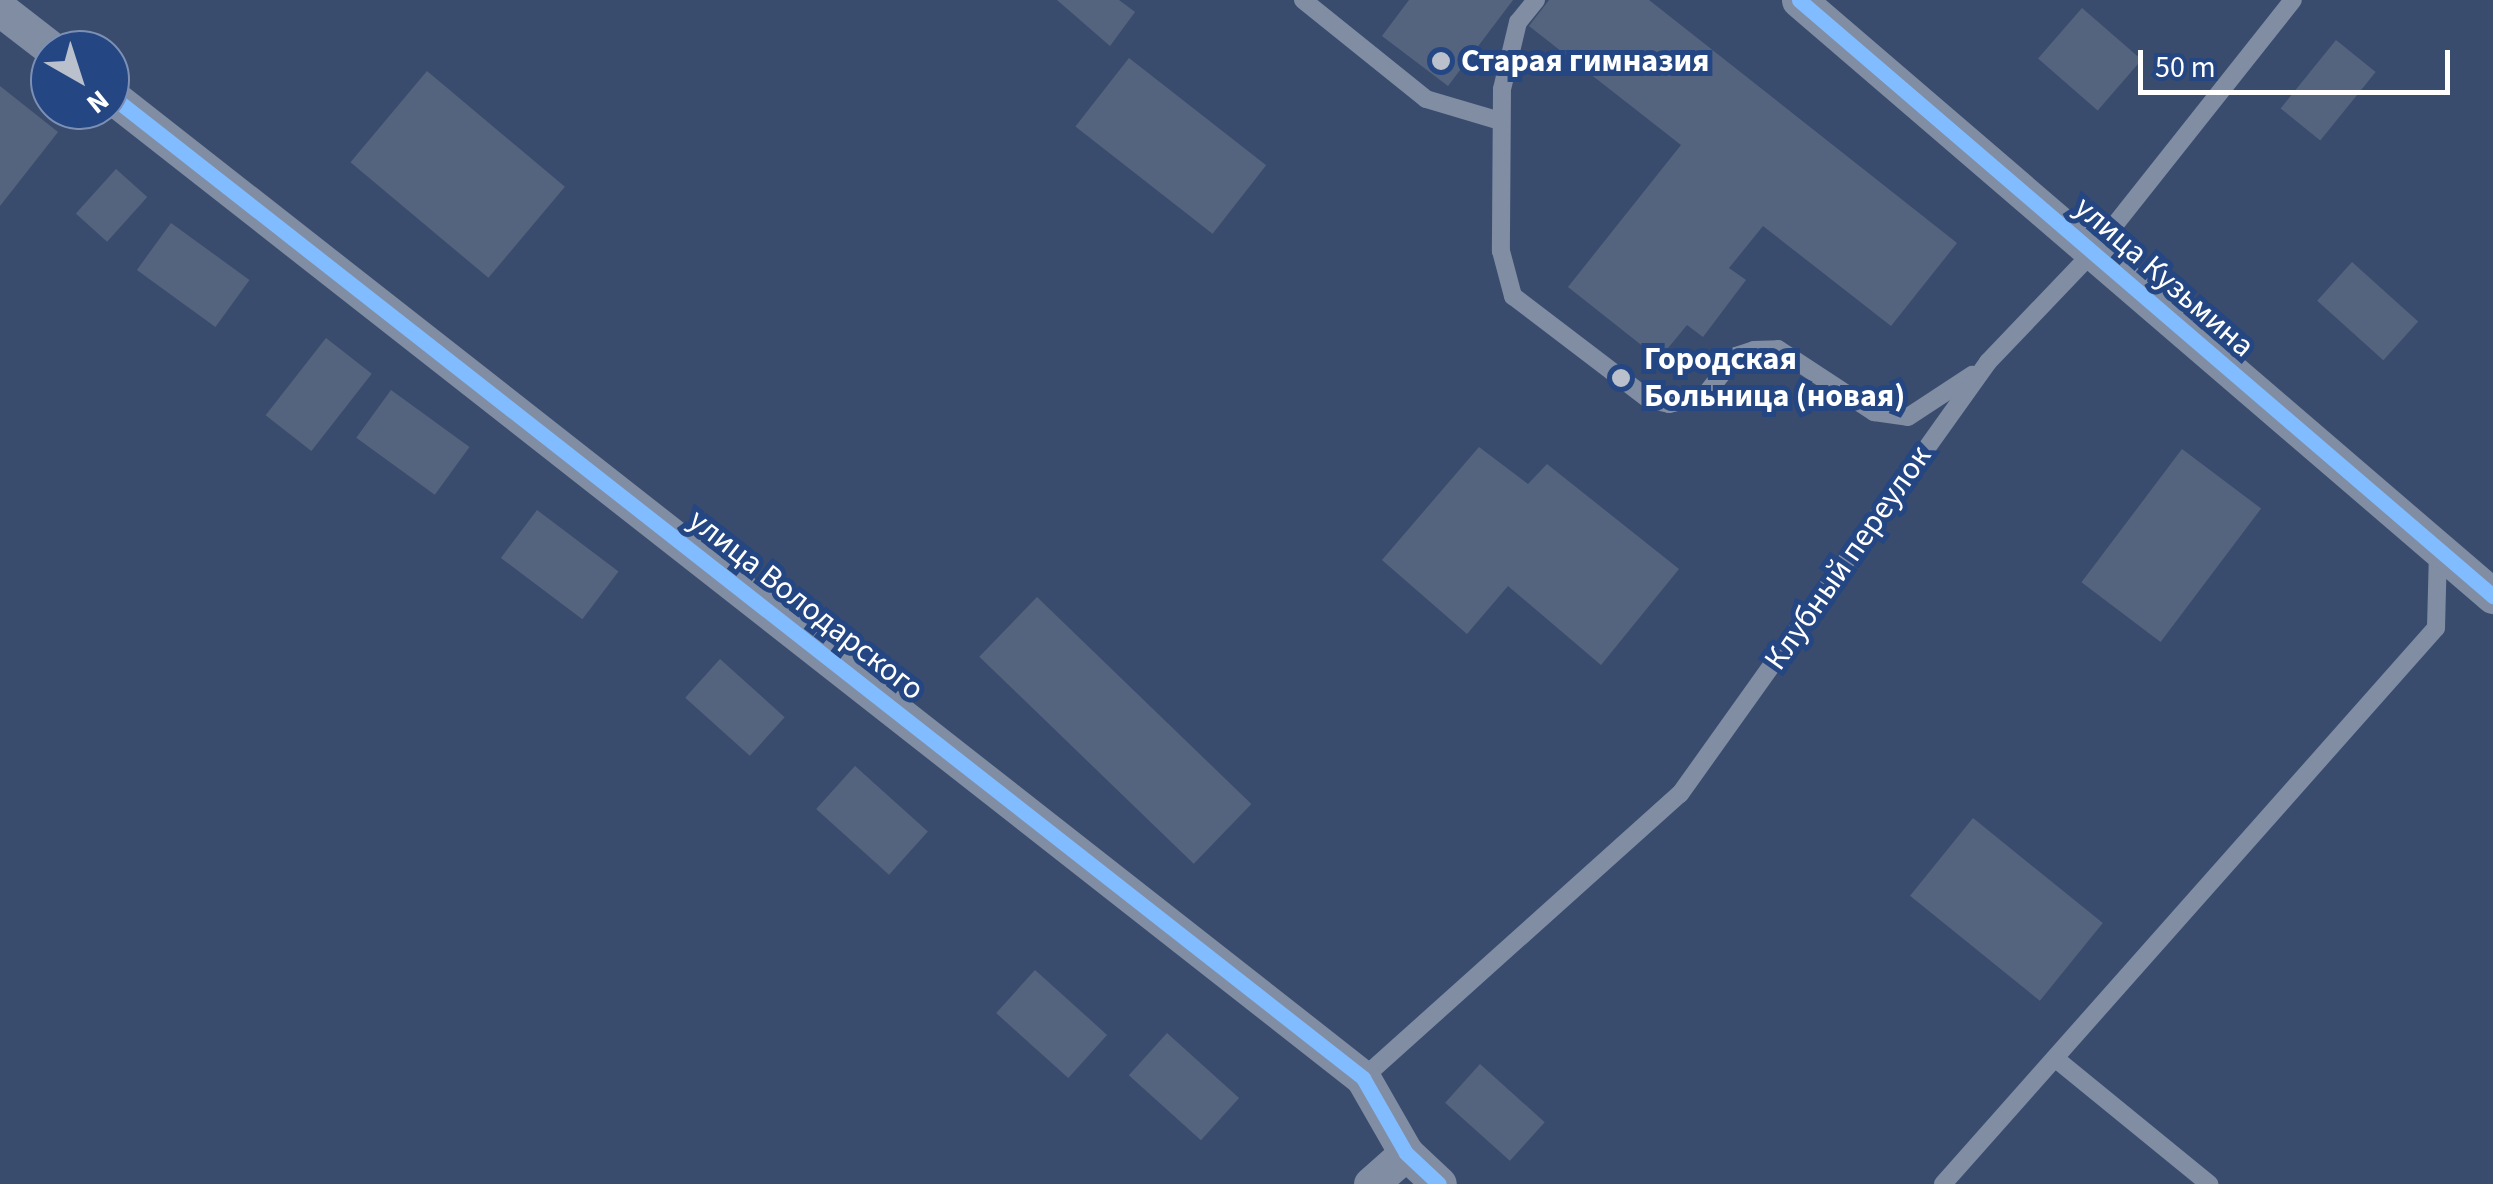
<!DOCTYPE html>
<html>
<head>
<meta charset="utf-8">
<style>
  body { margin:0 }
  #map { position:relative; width:2493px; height:1184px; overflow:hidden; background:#3a4c6d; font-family:"Source Sans 3",sans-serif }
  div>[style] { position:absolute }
  .building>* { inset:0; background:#55647e; transform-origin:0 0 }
  .service>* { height:18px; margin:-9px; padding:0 9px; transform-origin:9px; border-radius:9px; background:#808da3 }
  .minor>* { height:35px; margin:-17.5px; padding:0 17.5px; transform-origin:17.5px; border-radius:17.5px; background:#808da3 }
  .cycleway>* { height:15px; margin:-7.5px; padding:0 7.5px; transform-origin:7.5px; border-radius:7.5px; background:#80bcff }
  .dots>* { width:28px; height:28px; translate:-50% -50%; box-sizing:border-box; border:5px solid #244683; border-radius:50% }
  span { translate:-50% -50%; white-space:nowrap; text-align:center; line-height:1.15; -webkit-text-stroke:10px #244683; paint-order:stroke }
  .poi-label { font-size:32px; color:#fff; font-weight:700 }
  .left { translate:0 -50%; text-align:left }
  .street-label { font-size:32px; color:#fff }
  .north { position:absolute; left:30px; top:30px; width:100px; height:100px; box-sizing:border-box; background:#244683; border:2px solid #7c90b5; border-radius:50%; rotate:141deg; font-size:28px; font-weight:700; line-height:40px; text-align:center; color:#fff }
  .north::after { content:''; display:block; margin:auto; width:35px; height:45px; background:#bac0cc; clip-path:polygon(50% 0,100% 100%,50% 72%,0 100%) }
  .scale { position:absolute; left:2138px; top:50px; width:312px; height:45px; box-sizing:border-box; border:5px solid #fff; border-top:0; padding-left:12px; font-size:30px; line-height:35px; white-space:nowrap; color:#fff; -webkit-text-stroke:8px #244683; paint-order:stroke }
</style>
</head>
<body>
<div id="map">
  <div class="building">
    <div style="clip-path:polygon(1057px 0,1119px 0,1135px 12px,1110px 46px)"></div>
    <div style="clip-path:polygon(1409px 0,1513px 0,1448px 86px,1382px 36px)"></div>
    <div style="clip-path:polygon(1549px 0,1649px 0,1957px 243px,1891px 326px,1763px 226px,1729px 268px,1746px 280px,1703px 337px,1687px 325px,1659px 359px,1568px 287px,1681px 145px,1529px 26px)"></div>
    <div style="left:2082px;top:8px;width:79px;height:67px;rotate:41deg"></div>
    <div style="left:2336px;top:40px;width:51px;height:88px;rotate:39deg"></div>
    <div style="left:1129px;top:58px;width:174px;height:87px;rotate:38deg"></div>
    <div style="left:427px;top:71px;width:180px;height:119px;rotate:40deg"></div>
    <div style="clip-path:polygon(0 86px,58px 132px,0 206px)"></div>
    <div style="left:116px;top:169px;width:42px;height:60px;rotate:42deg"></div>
    <div style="left:171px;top:223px;width:97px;height:58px;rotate:36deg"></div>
    <div style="left:2352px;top:262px;width:89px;height:52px;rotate:42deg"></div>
    <div style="left:326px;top:338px;width:58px;height:98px;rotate:38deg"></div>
    <div style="left:391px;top:390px;width:97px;height:59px;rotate:36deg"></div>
    <div style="clip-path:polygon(1479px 447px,1528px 484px,1547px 464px,1679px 569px,1601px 665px,1508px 586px,1467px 634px,1382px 560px)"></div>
    <div style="left:2182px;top:449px;width:99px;height:167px;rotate:37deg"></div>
    <div style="left:537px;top:510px;width:102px;height:60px;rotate:37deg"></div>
    <div style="left:1037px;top:597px;width:298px;height:83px;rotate:44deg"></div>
    <div style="left:720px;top:659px;width:87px;height:52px;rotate:42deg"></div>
    <div style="left:855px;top:766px;width:98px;height:58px;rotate:42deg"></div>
    <div style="left:1973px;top:818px;width:167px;height:100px;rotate:39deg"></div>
    <div style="left:1035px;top:970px;width:97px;height:58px;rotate:42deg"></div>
    <div style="left:1167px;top:1033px;width:97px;height:57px;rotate:42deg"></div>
    <div style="left:1480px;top:1064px;width:87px;height:52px;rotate:42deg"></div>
  </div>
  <div class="service">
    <div style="left:1303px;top:0;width:158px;rotate:38.8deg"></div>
    <div style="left:1426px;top:99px;width:77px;rotate:16.6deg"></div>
    <div style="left:1536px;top:0;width:28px;rotate:129deg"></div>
    <div style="left:1518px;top:22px;width:69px;rotate:103.4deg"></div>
    <div style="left:1502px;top:89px;width:162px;rotate:90.4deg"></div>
    <div style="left:1501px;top:251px;width:47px;rotate:75.1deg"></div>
    <div style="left:1513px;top:296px;width:170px;rotate:37.3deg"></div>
    <div style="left:1648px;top:399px;width:22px;rotate:13deg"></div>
    <div style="left:1669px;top:404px;width:37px;rotate:-14deg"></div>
    <div style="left:1705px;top:395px;width:50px;rotate:-51.5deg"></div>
    <div style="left:1736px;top:356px;width:19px;rotate:-18deg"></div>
    <div style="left:1754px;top:350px;width:24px;rotate:-2deg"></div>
    <div style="left:1778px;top:349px;width:115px;rotate:33.3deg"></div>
    <div style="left:1874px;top:412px;width:34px;rotate:8deg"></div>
    <div style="left:1908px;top:417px;width:77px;rotate:-33.3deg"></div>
    <div style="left:2056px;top:1059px;width:198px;rotate:39.2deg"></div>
    <div style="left:1363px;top:1078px;width:426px;rotate:-41.9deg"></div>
    <div style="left:1680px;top:794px;width:531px;rotate:-54.51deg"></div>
    <div style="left:1988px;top:362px;width:153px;rotate:-46.3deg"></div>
    <div style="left:2094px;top:251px;width:320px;rotate:-51.6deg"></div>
    <div style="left:1943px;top:1184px;width:743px;rotate:-48.44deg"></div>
    <div style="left:2436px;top:628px;width:76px;rotate:-88.5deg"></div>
  </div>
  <div class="minor">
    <div style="left:1799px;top:0;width:915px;rotate:40.66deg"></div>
    <div style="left:0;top:9px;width:67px;rotate:37.7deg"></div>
    <div style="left:110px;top:95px;width:1593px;rotate:38.11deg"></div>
    <div style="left:1363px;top:1078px;width:86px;rotate:60.2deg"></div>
    <div style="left:1406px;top:1153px;width:45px;rotate:43.2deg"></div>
    <div style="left:1371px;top:1184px;width:47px;rotate:-41.5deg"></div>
  </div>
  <div class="cycleway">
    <div style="left:1799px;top:0;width:915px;rotate:40.66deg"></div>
    <div style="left:110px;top:95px;width:1593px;rotate:38.11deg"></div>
    <div style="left:1363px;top:1078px;width:86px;rotate:60.2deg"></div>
    <div style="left:1406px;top:1153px;width:45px;rotate:43.2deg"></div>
  </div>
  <div class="dots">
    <div style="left:1441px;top:61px;background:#bac0cc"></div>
    <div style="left:1621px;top:378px;background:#bac0cc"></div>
  </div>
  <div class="poi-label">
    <span class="left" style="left:1461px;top:61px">Старая гимназия</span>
    <span class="left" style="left:1644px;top:378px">Городская<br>Больница (новая)</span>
  </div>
  <div class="street-label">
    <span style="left:2164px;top:277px;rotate:41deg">улица Кузьмина</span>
    <span style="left:1848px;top:558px;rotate:-55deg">Клубный переулок</span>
    <span style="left:806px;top:605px;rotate:38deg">улица Володарского</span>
  </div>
  <div class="north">N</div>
  <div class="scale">50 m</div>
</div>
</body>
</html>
